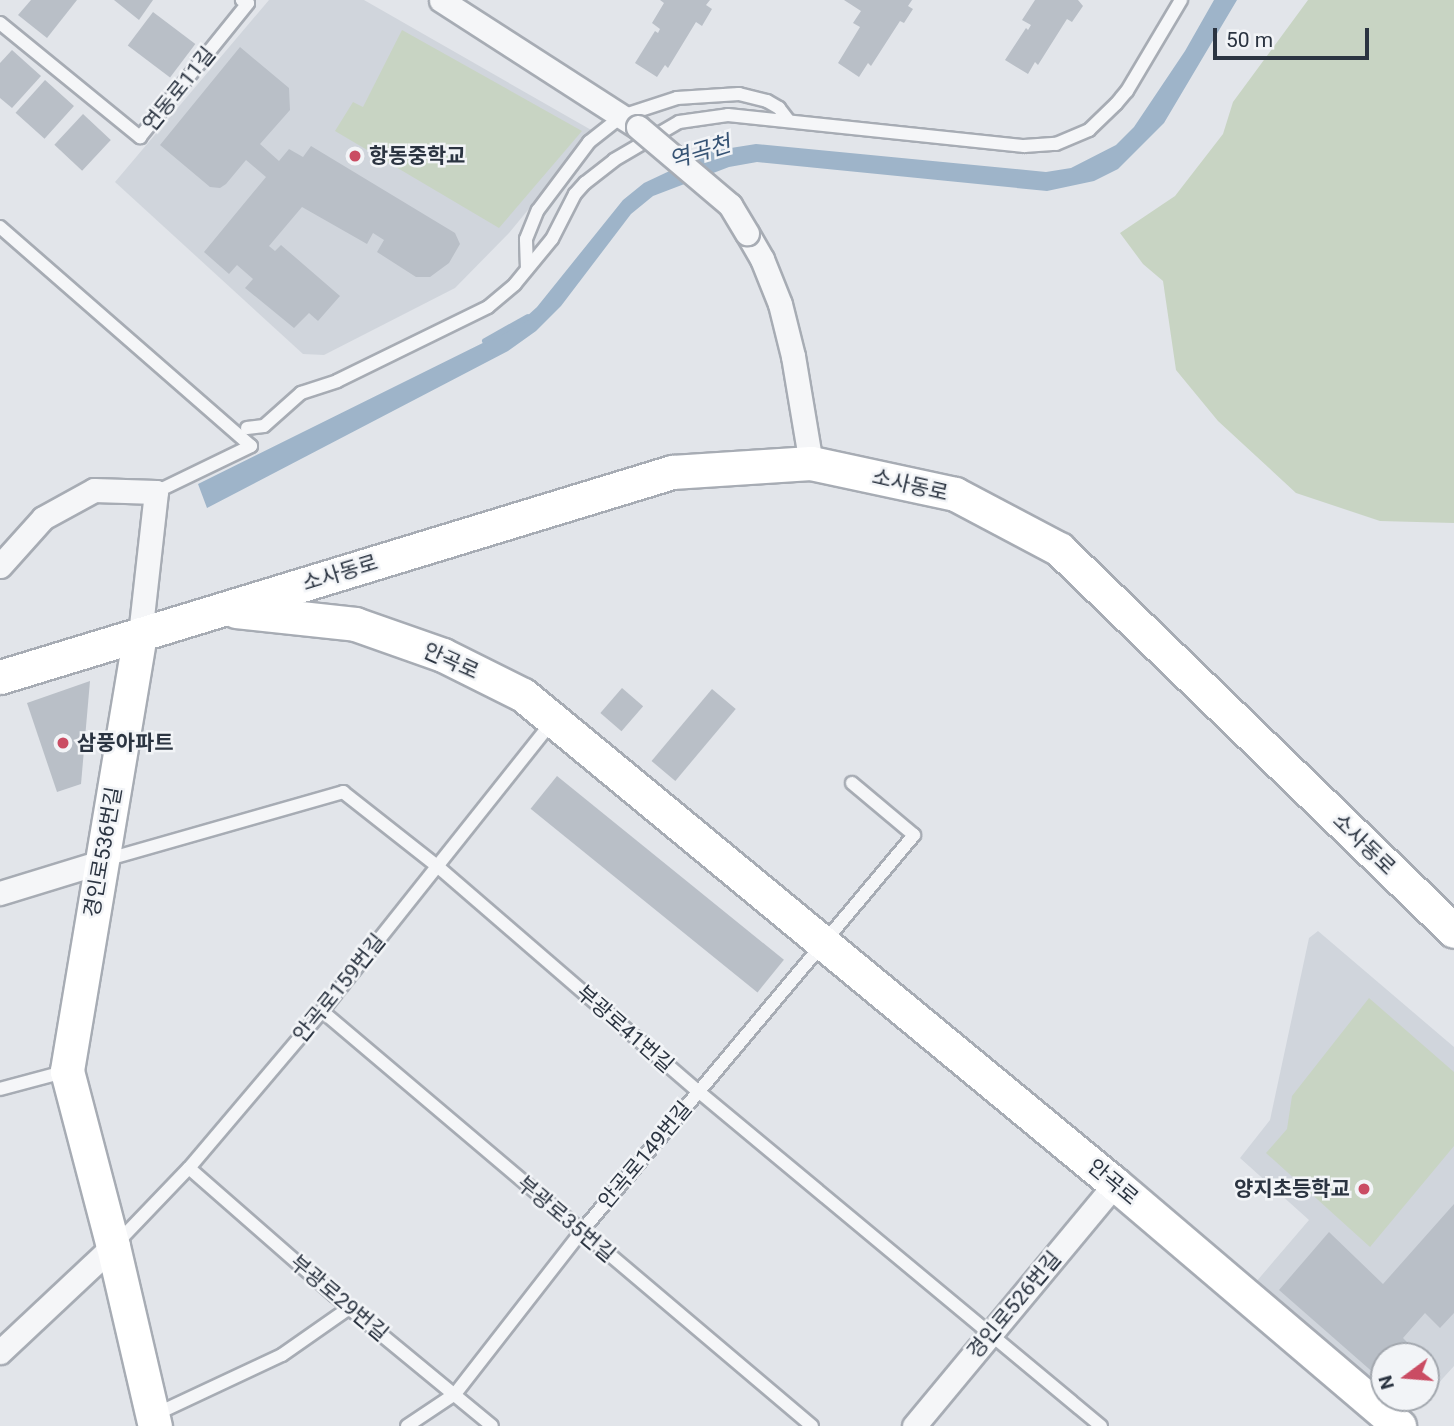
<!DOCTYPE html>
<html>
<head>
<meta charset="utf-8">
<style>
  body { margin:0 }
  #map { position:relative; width:1454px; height:1426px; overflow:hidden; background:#e2e5ea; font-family:Roboto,"Noto Sans KR",sans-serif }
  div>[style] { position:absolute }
  .built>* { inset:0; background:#d0d5dc }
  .green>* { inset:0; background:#c8d4c3 }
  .water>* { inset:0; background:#9eb4c9 }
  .stream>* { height:6px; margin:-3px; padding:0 3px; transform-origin:3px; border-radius:3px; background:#9eb4c9 }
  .building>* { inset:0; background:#b9bfc7; transform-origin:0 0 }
  .roads { filter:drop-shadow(2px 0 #a7acb4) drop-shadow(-2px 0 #a7acb4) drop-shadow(0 2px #a7acb4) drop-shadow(0 -2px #a7acb4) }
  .lane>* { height:12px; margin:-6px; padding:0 6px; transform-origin:6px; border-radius:6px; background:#f5f6f8 }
  .street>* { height:23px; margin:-11.5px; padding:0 11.5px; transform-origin:11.5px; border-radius:11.5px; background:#f5f6f8 }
  .secondary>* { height:33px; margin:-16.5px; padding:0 16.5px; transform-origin:16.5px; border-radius:16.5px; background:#fff }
  .bridges { filter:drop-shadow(2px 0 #a7acb4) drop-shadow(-2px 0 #a7acb4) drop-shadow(0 2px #a7acb4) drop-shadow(0 -2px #a7acb4) }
  .street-bridge>* { height:23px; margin:-11.5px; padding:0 11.5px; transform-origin:11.5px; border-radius:11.5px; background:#f5f6f8 }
  .dots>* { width:19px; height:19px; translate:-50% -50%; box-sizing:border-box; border:4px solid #f2f4f7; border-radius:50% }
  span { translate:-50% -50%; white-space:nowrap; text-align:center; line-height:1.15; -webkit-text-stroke:5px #f2f4f7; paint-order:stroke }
  .street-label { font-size:21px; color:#2b3441 }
  .poi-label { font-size:21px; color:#2b3441; font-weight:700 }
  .left { translate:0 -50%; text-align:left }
  .right { translate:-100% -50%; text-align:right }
  .water-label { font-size:23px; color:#365374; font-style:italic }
  .north { position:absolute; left:1370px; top:1342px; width:70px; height:70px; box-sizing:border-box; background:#f2f4f7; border:2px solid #a2a7ae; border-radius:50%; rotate:254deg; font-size:19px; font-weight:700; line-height:28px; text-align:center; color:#2b3441 }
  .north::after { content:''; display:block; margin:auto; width:24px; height:32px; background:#ca4c63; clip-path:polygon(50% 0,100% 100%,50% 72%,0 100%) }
  .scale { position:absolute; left:1213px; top:28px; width:156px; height:32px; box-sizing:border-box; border:4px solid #2b3441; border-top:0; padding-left:9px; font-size:21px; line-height:24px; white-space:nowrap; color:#2b3441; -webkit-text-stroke:5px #f2f4f7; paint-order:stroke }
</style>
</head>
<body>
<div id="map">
  <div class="built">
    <div style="clip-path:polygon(269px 0,364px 0,593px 131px,509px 233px,455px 288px,324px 355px,303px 354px,115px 182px)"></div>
    <div style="clip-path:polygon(1318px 931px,1454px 1047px,1454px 1366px,1426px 1397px,1426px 1356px,1384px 1356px,1384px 1395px,1256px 1282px,1309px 1220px,1240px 1158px,1270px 1120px,1309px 938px)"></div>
  </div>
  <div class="green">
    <div style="clip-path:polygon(1308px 0,1454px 0,1454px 523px,1380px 521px,1296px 493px,1218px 421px,1176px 370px,1163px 281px,1143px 264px,1120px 233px,1175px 196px,1223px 134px,1233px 102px)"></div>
    <div style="clip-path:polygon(402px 30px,582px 131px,499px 228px,335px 131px,353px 102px,363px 107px)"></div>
    <div style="clip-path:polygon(1369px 998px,1454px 1072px,1454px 1146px,1370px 1247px,1266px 1153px,1287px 1129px,1292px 1096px)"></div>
  </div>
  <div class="water">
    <div style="clip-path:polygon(1214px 0,1237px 0,1164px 123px,1118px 169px,1094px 181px,1047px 191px,757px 162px,729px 167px,653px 196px,631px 214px,561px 306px,536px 331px,508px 351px,207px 508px,198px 484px,515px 327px,537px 307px,623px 200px,644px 183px,712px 151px,756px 144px,1046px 172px,1071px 168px,1116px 145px,1134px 127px,1185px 51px)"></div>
  </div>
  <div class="stream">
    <div style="left:485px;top:341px;width:49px;rotate:-29.2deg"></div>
  </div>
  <div class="building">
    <div style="clip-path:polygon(31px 0,77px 0,47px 38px,18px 15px)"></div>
    <div style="clip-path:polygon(114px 0,153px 0,139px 20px)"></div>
    <div style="clip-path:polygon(660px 0,710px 0,706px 5px,712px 9px,702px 26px,696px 22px,668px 68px,665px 65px,657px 77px,635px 63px,655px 31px,658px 33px,660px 29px,652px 23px,664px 3px)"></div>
    <div style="clip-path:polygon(844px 0,912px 0,908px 6px,913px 9px,904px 23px,900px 21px,871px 66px,868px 63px,859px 77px,838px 63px,860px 27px,853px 23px,861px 11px)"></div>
    <div style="clip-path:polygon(1035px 0,1078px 0,1083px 6px,1072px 22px,1067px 19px,1038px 65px,1035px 62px,1028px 74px,1005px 60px,1026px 28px,1028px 30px,1031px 25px,1022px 20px)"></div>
    <div style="left:153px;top:12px;width:53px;height:42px;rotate:37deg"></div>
    <div style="clip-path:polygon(240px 47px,289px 88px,290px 110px,260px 144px,279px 161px,289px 149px,303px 157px,311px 146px,455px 233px,460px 244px,449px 263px,430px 277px,416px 277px,377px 252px,384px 240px,373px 233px,367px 244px,302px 207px,269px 246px,275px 251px,281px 245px,340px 296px,318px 321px,309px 313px,294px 328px,245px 288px,253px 279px,237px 265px,229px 274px,204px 252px,266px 177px,246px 160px,226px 184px,220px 188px,210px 187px,160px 145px)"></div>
    <div style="clip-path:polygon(12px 50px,41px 76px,12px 108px,0 98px,0 63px)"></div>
    <div style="left:45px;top:80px;width:39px;height:44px;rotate:42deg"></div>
    <div style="left:83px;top:114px;width:38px;height:42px;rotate:43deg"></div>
    <div style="clip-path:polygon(90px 681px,81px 784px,57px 792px,27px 703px)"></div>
    <div style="left:622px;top:688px;width:28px;height:33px;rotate:41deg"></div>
    <div style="left:712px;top:689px;width:31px;height:94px;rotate:40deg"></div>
    <div style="left:557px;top:776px;width:292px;height:42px;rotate:39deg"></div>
    <div style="clip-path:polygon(1454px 1204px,1454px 1313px,1440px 1328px,1425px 1313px,1403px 1338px,1409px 1344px,1396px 1356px,1384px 1356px,1384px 1368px,1376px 1375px,1279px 1290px,1329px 1232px,1383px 1284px)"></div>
  </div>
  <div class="roads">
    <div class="lane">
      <div style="left:0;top:23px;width:181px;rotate:39.2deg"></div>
      <div style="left:140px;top:137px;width:172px;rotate:-51.1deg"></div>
      <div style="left:248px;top:3px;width:7px;rotate:-153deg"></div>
      <div style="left:0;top:227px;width:333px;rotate:41.1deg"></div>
      <div style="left:251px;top:446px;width:106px;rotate:154.2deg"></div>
      <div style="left:527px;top:269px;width:30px;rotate:-92deg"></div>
      <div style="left:526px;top:239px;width:31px;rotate:-68deg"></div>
      <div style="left:538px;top:210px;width:85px;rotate:-53.1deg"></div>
      <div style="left:589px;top:142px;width:42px;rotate:-38.2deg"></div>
      <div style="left:622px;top:116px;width:58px;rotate:-18.1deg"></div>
      <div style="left:677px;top:98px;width:62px;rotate:-3.7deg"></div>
      <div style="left:739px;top:94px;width:29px;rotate:14deg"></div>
      <div style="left:767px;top:101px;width:14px;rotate:30deg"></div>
      <div style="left:779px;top:108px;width:15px;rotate:53deg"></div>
      <div style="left:247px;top:428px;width:17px;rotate:-7deg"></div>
      <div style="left:264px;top:426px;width:50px;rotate:-41.7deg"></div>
      <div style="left:301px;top:393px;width:38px;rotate:-18deg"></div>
      <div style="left:337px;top:381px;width:168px;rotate:-26.1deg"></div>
      <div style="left:488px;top:307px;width:35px;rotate:-40deg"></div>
      <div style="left:515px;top:284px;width:58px;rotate:-50.6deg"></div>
      <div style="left:552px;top:239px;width:51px;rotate:-62.9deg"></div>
      <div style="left:575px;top:194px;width:15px;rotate:-48deg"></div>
      <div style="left:585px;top:183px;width:37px;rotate:-38deg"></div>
      <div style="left:614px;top:160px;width:75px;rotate:-30.3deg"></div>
      <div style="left:679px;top:122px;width:49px;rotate:-8.1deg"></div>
      <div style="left:728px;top:115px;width:298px;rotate:6deg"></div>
      <div style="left:1024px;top:146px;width:32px;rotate:-4deg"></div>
      <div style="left:1056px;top:144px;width:36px;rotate:-23deg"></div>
      <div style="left:1089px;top:130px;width:37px;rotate:-44deg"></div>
      <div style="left:1116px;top:104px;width:17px;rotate:-50deg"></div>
      <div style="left:1127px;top:91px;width:106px;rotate:-59.3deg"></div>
      <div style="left:105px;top:860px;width:248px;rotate:-15.9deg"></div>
      <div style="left:343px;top:792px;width:120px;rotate:38.2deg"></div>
      <div style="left:437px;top:866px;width:345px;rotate:40.8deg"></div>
      <div style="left:698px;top:1091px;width:524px;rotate:39.74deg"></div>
      <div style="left:322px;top:1011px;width:642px;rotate:40.26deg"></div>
      <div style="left:0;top:1089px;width:69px;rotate:-15deg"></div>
      <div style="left:189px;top:1168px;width:213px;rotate:41.2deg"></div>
      <div style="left:349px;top:1308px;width:185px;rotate:39.5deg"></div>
      <div style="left:116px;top:1244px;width:105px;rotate:-46.2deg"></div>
      <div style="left:189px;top:1168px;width:206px;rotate:-49.7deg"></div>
      <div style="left:322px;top:1011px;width:371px;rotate:-51.5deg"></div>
      <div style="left:154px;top:1415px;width:141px;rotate:-25.1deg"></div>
      <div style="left:282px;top:1355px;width:82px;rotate:-35deg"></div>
      <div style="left:407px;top:1426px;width:58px;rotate:-33.7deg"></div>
      <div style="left:455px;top:1394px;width:205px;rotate:-52.1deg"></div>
      <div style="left:581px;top:1232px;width:518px;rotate:-50.01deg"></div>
      <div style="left:914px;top:835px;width:81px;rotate:-140deg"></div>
    </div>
    <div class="street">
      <div style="left:441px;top:0;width:234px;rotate:32.8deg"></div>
      <div style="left:747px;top:233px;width:30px;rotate:60deg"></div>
      <div style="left:762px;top:259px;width:48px;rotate:68.2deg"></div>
      <div style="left:780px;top:304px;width:54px;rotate:76deg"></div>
      <div style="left:793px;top:356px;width:109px;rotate:80.5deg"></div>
      <div style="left:0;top:566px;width:64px;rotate:-48.1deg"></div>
      <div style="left:43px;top:518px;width:58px;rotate:-28.8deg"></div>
      <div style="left:94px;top:490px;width:62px;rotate:1.8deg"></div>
      <div style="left:156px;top:492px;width:143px;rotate:96.4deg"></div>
      <div style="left:0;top:893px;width:106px;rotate:-17.1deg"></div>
      <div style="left:0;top:1352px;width:155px;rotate:-43.2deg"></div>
      <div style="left:914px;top:1426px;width:315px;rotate:-50.3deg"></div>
    </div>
    <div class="secondary">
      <div style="left:236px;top:611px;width:120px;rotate:6.2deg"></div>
      <div style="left:355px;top:624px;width:93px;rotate:19.4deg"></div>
      <div style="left:443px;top:655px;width:89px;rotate:26.6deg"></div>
      <div style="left:523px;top:695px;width:768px;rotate:39.56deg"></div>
      <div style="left:1115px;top:1184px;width:373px;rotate:40.4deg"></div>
      <div style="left:140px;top:634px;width:443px;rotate:99.5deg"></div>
      <div style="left:67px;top:1071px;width:181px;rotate:75.3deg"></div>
      <div style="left:113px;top:1246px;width:185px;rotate:76.9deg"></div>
      <div style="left:0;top:677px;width:703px;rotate:-16.96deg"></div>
      <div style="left:672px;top:472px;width:139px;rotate:-3.7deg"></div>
      <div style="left:811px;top:463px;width:147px;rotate:12.1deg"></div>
      <div style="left:955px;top:494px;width:118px;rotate:27.9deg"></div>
      <div style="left:1059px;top:549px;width:549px;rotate:44.04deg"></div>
    </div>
  </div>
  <div class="bridges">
    <div class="street-bridge">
      <div style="left:638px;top:127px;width:121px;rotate:40.3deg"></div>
      <div style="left:730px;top:205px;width:33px;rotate:59deg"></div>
    </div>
  </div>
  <div class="dots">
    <div style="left:355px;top:156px;background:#ca4c63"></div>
    <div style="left:63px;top:743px;background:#ca4c63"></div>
    <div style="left:1364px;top:1189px;background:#ca4c63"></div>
  </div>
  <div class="street-label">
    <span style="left:179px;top:89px;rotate:-51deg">연동로11길</span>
    <span style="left:910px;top:485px;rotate:13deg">소사동로</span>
    <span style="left:340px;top:573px;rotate:-17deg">소사동로</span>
    <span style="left:451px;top:661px;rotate:24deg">안곡로</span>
    <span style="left:1364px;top:844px;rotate:44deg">소사동로</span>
    <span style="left:103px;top:852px;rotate:-80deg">경인로536번길</span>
    <span style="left:339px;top:988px;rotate:-51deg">안곡로159번길</span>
    <span style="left:625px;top:1029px;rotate:41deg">부광로41번길</span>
    <span style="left:645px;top:1155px;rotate:-50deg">안곡로149번길</span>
    <span style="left:1113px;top:1182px;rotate:40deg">안곡로</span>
    <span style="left:566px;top:1219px;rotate:40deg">부광로35번길</span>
    <span style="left:339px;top:1298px;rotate:40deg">부광로29번길</span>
    <span style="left:1014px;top:1305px;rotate:-50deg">경인로526번길</span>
  </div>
  <div class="poi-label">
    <span class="left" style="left:369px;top:156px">항동중학교</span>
    <span class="left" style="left:77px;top:743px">삼풍아파트</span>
    <span class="right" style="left:1350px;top:1189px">양지초등학교</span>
  </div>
  <div class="water-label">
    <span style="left:700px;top:153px;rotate:-17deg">역곡천</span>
  </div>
  <div class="north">N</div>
  <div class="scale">50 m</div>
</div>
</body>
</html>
